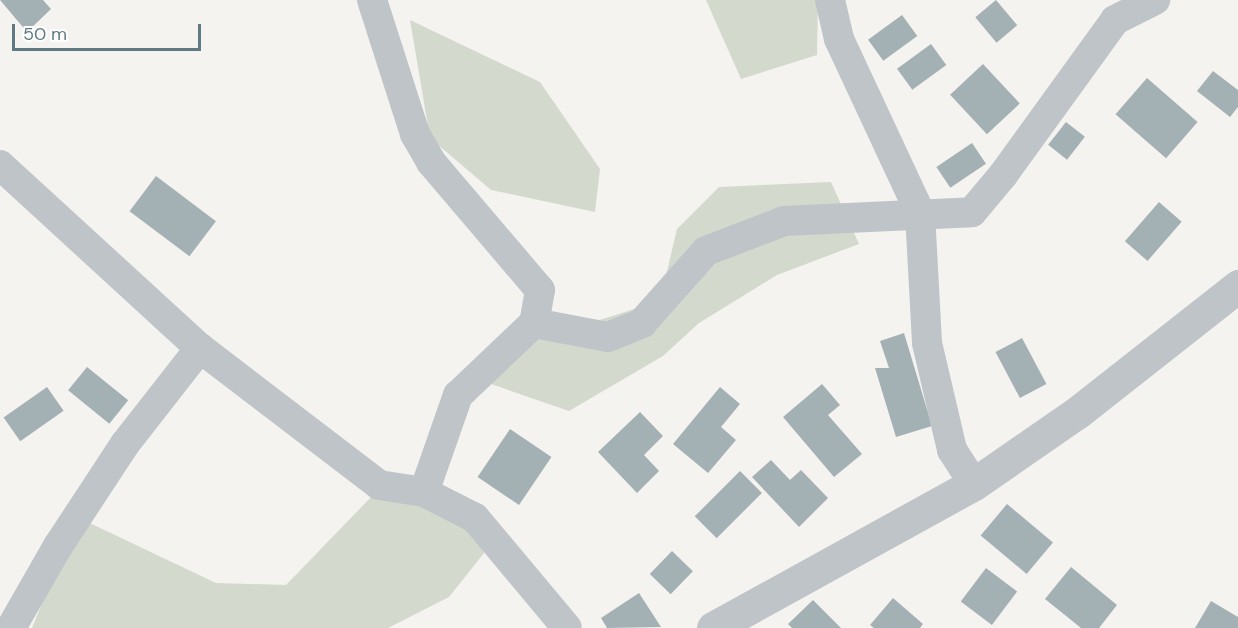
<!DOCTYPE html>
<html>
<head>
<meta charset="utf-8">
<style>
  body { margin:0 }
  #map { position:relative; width:1238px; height:628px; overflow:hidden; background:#f4f3ef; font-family:"DM Sans",sans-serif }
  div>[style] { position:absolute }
  .green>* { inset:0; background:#d4d9ce }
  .building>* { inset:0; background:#a4b1b4; transform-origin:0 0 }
  .minor>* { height:30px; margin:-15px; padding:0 15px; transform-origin:15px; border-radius:15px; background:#bec4c7 }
  .tertiary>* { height:33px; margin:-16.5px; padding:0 16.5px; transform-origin:16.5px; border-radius:16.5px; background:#bec4c7 }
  span { translate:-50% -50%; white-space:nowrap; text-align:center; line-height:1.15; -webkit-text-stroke:6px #fff; paint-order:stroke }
  .scale { position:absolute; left:12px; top:24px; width:189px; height:27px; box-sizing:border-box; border:3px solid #607a83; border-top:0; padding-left:8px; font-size:18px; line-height:21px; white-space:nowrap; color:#607a83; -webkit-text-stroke:4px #fff; paint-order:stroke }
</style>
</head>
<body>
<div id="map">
  <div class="green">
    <div style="clip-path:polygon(706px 0,818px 0,817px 55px,741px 79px)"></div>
    <div style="clip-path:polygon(410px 20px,540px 82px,600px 169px,595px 212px,491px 190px,430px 138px)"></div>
    <div style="clip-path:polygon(831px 182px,859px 244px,777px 275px,699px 323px,663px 356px,569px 411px,488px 383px,536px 340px,660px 301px,677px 229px,719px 187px)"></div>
    <div style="clip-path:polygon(390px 487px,481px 525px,484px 553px,449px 597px,388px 628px,32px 628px,77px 517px,216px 583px,286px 585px,374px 494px)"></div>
  </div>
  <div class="building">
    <div style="clip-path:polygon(0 0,43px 0,51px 9px,27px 32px)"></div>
    <div style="left:996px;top:0;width:33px;height:27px;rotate:50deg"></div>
    <div style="left:902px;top:15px;width:26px;height:42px;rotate:54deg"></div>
    <div style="left:931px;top:44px;width:26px;height:42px;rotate:54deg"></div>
    <div style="left:983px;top:64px;width:54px;height:45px;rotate:47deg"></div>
    <div style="clip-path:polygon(1213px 71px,1238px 90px,1238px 107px,1230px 117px,1197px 91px)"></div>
    <div style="left:1147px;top:78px;width:67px;height:48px;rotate:41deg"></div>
    <div style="left:1066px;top:122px;width:24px;height:29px;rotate:38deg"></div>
    <div style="left:972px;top:143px;width:25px;height:43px;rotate:56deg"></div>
    <div style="left:156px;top:176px;width:75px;height:44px;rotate:37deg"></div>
    <div style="left:1159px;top:202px;width:30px;height:52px;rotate:41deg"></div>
    <div style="clip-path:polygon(904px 333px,932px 426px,896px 437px,875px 368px,889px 368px,880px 341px)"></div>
    <div style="left:1022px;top:338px;width:52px;height:30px;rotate:62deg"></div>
    <div style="left:87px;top:367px;width:53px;height:30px;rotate:39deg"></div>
    <div style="clip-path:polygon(822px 384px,840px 405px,828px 415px,862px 454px,834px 477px,783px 417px)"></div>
    <div style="left:47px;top:387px;width:29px;height:53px;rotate:55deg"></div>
    <div style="clip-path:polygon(720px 387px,740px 404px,721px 427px,736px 440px,708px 473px,673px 444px)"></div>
    <div style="clip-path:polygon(640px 412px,663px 436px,644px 455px,659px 471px,637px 493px,598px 452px)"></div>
    <div style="left:510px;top:429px;width:50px;height:58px;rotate:34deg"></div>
    <div style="clip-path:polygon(771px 460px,790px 480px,801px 470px,828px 498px,799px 527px,752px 477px)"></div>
    <div style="left:740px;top:471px;width:31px;height:64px;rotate:45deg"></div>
    <div style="left:1007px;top:504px;width:60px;height:41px;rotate:40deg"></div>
    <div style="left:672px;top:551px;width:29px;height:32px;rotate:44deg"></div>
    <div style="clip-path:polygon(1071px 567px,1117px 605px,1099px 628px,1081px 628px,1045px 599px)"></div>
    <div style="left:986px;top:568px;width:39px;height:42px;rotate:37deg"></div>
    <div style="clip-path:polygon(639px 593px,661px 627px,607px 628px,601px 618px)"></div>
    <div style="clip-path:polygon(893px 598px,923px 624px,920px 628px,874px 628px,870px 625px)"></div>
    <div style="clip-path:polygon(813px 600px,841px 628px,792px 628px,788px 624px)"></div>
    <div style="clip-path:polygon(1211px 601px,1238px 617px,1238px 628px,1195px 628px)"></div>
  </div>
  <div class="minor">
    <div style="left:372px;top:0;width:141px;rotate:72.2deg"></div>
    <div style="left:415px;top:134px;width:32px;rotate:60deg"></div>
    <div style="left:431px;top:162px;width:168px;rotate:49.6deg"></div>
    <div style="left:540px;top:290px;width:34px;rotate:100deg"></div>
    <div style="left:534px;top:323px;width:105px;rotate:136.5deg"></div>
    <div style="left:458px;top:395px;width:103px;rotate:109.3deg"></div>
    <div style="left:830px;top:0;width:40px;rotate:77deg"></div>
    <div style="left:839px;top:39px;width:192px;rotate:65deg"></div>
    <div style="left:920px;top:213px;width:130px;rotate:86.9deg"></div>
    <div style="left:927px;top:343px;width:110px;rotate:76.8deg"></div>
    <div style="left:952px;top:450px;width:40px;rotate:57.1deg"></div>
    <div style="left:0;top:165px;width:271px;rotate:42.5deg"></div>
    <div style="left:200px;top:348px;width:225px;rotate:37.4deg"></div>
    <div style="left:379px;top:485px;width:46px;rotate:8.8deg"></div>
    <div style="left:424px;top:492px;width:57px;rotate:27deg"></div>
    <div style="left:475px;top:518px;width:143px;rotate:50.1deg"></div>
    <div style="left:534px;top:323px;width:75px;rotate:10.7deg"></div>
    <div style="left:608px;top:337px;width:37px;rotate:-22deg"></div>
    <div style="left:642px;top:323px;width:96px;rotate:-48.4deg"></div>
    <div style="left:706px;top:251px;width:84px;rotate:-21deg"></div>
    <div style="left:784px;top:221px;width:188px;rotate:-2.7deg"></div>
    <div style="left:972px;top:212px;width:48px;rotate:-50deg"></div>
    <div style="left:1003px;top:175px;width:191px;rotate:-54.1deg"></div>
    <div style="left:1115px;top:20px;width:45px;rotate:-26.6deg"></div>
    <div style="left:11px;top:628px;width:95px;rotate:-60.2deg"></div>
    <div style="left:58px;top:546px;width:122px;rotate:-56.7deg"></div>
    <div style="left:125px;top:444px;width:122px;rotate:-52deg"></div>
  </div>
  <div class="tertiary">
    <div style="left:713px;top:628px;width:298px;rotate:-28.9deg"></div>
    <div style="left:974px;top:484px;width:126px;rotate:-34.7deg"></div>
    <div style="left:1078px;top:412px;width:204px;rotate:-38.2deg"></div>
  </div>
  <div class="scale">50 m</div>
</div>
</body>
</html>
